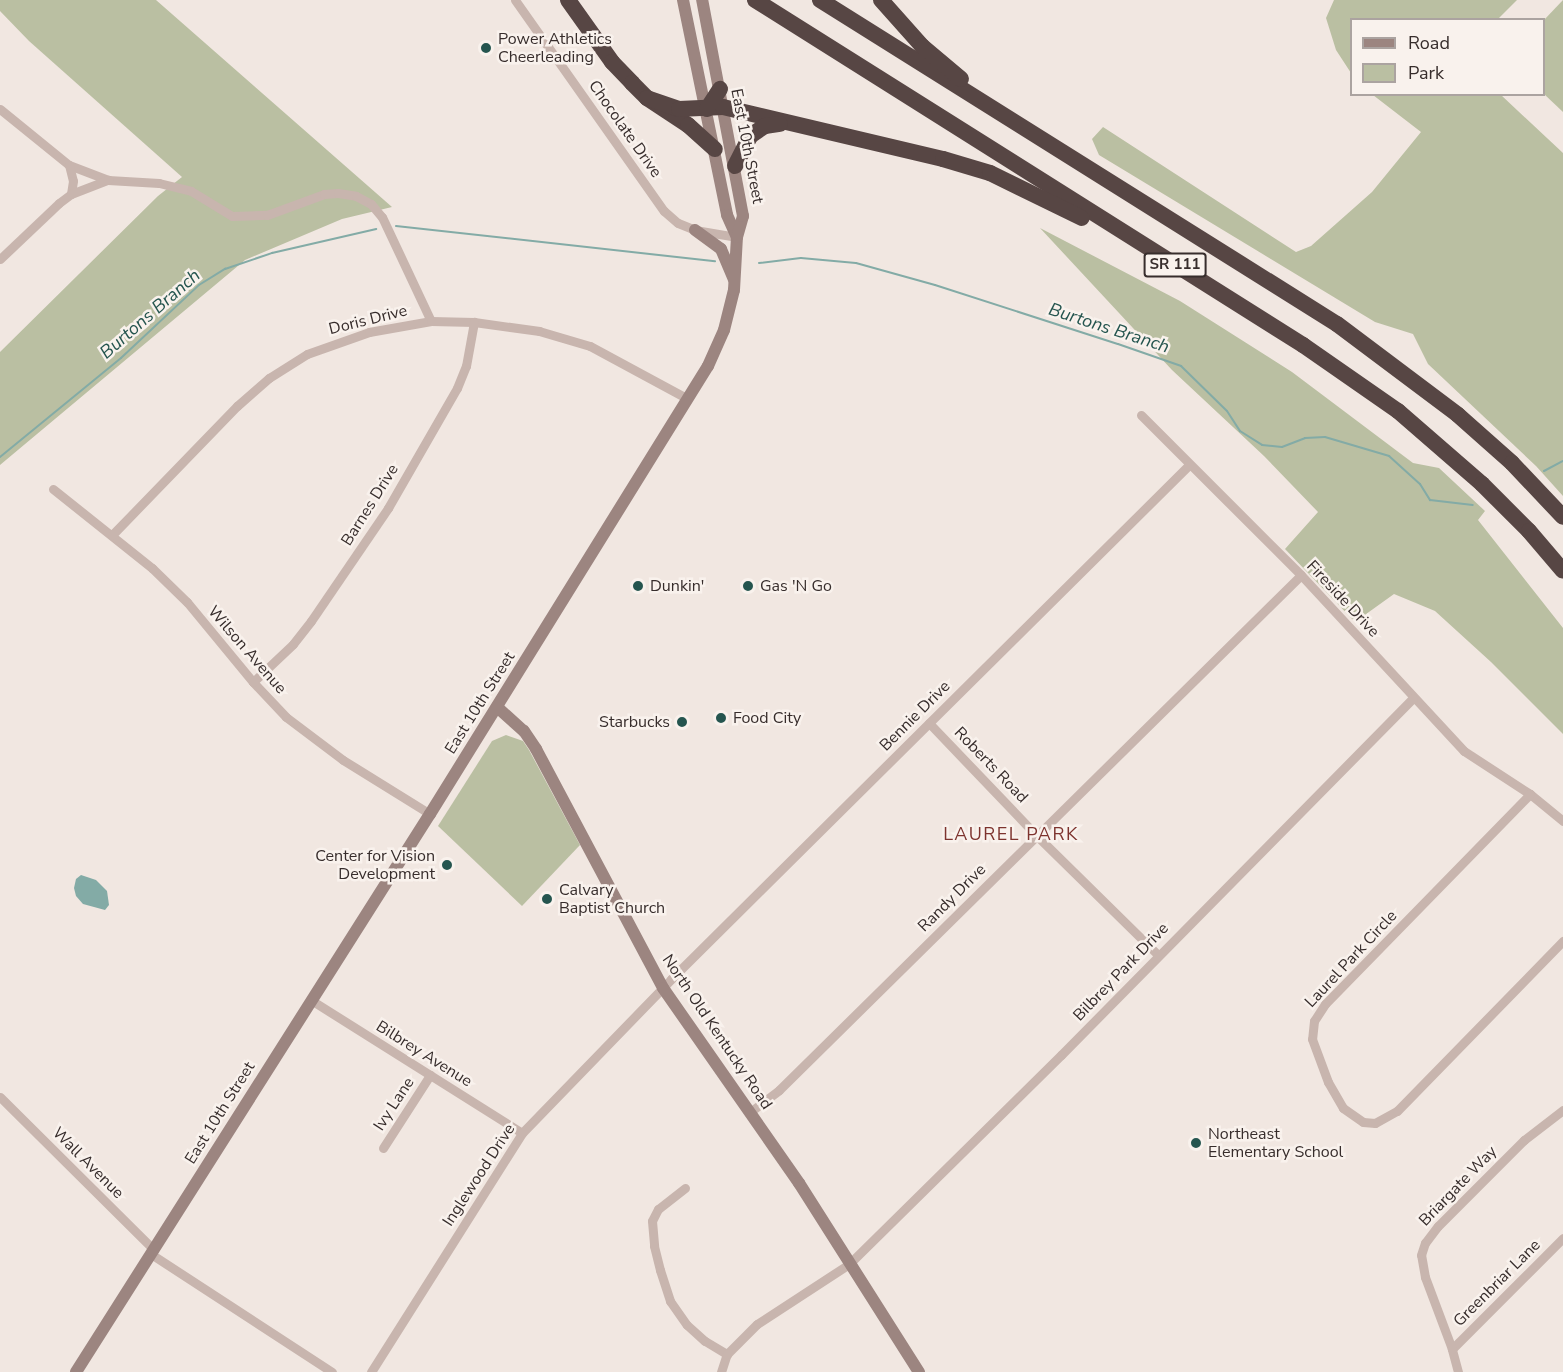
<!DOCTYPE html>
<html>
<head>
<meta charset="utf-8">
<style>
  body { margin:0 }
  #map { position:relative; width:1563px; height:1372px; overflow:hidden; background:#f1e7e1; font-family:"Nunito Sans",sans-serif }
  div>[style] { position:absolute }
  .green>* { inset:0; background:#babfa2 }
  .water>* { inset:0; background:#83aba6 }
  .stream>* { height:2px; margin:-1px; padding:0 1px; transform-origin:1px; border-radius:1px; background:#83aba6 }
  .street>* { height:9px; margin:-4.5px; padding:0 4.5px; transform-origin:4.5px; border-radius:4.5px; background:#c8b5ae }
  .secondary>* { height:12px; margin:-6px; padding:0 6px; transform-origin:6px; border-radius:6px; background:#9c8580 }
  .highway>* { height:16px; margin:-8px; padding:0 8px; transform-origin:8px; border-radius:8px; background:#574644 }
  .dots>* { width:16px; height:16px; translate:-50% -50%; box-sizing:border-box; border:3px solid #f9f2ed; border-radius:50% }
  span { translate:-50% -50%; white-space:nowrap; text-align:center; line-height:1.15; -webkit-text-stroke:5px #f9f2ed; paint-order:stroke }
  .shield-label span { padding:2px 4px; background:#f9f2ed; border:2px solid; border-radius:4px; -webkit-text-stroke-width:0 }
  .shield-label { font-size:15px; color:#372d2c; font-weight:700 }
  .poi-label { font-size:16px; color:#372d2c }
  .left { translate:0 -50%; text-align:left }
  .right { translate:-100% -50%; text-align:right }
  .street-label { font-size:16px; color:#372d2c }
  .water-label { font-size:18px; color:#25554f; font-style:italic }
  .neighbourhood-label { font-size:18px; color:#7d332e; letter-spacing:1.5px }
  .legend { position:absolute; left:1350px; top:18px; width:195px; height:78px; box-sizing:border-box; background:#f9f2ed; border:2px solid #aba3a0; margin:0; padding:8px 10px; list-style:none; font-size:18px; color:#372d2c }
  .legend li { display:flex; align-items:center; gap:12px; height:30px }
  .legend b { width:30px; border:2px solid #aba3a0 }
</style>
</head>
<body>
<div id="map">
  <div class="green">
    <div style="clip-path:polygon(0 0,156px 0,392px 207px,342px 219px,245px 260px,0 465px,0 352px,158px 196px,182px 177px,29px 41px,0 11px)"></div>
    <div style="clip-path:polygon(1334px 0,1517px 0,1498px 19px,1352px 20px,1351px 73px,1336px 50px,1326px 18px)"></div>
    <div style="clip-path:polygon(1563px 0,1563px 112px,1544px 94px,1544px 20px)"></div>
    <div style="clip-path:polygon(1373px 95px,1501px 95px,1563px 153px,1563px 496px,1536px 466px,1428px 364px,1413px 334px,1375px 322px,1099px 155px,1092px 139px,1103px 127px,1296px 252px,1311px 246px,1372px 192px,1421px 132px)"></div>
    <div style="clip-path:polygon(1040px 228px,1180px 301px,1292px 372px,1413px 463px,1439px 468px,1485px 511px,1478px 520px,1563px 628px,1563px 734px,1491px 662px,1435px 611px,1394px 594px,1355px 622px,1285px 549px,1318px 512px,1264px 456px,1172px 370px)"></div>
    <div style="clip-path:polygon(506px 735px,523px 741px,529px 750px,580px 845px,522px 906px,438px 826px,492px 741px)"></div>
  </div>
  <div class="water">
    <div style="clip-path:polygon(81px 875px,96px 880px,107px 891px,109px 905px,105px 910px,83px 904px,76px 896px,74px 888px,76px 879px)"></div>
  </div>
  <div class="stream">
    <div style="left:396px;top:226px;width:321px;rotate:6.3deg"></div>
    <div style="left:759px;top:263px;width:42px;rotate:-6.8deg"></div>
    <div style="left:801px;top:258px;width:55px;rotate:5.2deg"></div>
    <div style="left:856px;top:263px;width:82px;rotate:15.6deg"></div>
    <div style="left:935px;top:285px;width:192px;rotate:17.9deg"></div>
    <div style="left:1118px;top:344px;width:67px;rotate:19.2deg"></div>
    <div style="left:1181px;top:366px;width:64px;rotate:44.4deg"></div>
    <div style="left:1227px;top:411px;width:24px;rotate:57deg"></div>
    <div style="left:1240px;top:431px;width:26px;rotate:32deg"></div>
    <div style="left:1262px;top:445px;width:20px;rotate:6deg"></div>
    <div style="left:1282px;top:447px;width:25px;rotate:-21deg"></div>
    <div style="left:1305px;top:438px;width:20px;rotate:-3deg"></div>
    <div style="left:1325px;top:437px;width:67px;rotate:16.5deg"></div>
    <div style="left:1389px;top:456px;width:42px;rotate:42.1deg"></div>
    <div style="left:1420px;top:484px;width:19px;rotate:58deg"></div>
    <div style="left:1430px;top:500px;width:43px;rotate:6.6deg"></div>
    <div style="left:0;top:457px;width:156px;rotate:-39.3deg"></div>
    <div style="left:121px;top:358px;width:107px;rotate:-43.1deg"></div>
    <div style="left:199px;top:285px;width:31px;rotate:-32deg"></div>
    <div style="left:225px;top:269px;width:50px;rotate:-18.8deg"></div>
    <div style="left:272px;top:253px;width:107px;rotate:-13deg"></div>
    <div style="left:1544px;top:471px;width:21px;rotate:-28deg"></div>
  </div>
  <div class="street">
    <div style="left:515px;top:0;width:258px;rotate:54.8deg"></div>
    <div style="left:664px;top:211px;width:18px;rotate:41deg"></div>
    <div style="left:678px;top:223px;width:18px;rotate:22deg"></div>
    <div style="left:695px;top:230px;width:43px;rotate:9.5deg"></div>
    <div style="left:0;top:109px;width:89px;rotate:39.1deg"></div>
    <div style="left:69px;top:165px;width:42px;rotate:21deg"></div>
    <div style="left:108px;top:180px;width:51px;rotate:3.4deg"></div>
    <div style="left:159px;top:183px;width:33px;rotate:14deg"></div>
    <div style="left:191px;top:191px;width:48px;rotate:31.4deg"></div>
    <div style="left:232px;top:216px;width:35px;rotate:-2deg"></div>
    <div style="left:267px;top:215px;width:61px;rotate:-20.2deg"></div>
    <div style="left:324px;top:194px;width:14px;rotate:-4deg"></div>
    <div style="left:338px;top:193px;width:18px;rotate:9deg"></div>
    <div style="left:356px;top:196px;width:17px;rotate:28deg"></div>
    <div style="left:371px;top:204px;width:17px;rotate:50deg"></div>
    <div style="left:382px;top:217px;width:115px;rotate:64.8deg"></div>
    <div style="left:69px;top:165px;width:16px;rotate:76deg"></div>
    <div style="left:73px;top:181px;width:13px;rotate:99deg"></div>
    <div style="left:0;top:259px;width:81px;rotate:-43.5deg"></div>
    <div style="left:59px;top:203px;width:15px;rotate:-37deg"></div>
    <div style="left:71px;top:194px;width:40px;rotate:-21deg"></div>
    <div style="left:1141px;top:415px;width:226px;rotate:45deg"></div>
    <div style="left:1301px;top:575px;width:240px;rotate:47.2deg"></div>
    <div style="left:1464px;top:751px;width:79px;rotate:33.1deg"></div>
    <div style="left:53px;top:489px;width:127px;rotate:38.6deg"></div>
    <div style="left:152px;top:568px;width:49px;rotate:44.2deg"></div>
    <div style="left:187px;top:602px;width:104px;rotate:50.5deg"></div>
    <div style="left:253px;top:682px;width:48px;rotate:46.7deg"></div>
    <div style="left:286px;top:717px;width:71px;rotate:37deg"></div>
    <div style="left:343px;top:760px;width:102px;rotate:31.8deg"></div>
    <div style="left:112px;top:535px;width:180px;rotate:-45.9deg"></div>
    <div style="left:237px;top:406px;width:43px;rotate:-41.2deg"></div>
    <div style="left:269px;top:378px;width:45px;rotate:-32.3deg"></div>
    <div style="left:307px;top:354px;width:66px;rotate:-19.5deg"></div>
    <div style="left:369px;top:332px;width:63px;rotate:-10.1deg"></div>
    <div style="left:431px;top:321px;width:43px;rotate:1.3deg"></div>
    <div style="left:474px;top:322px;width:66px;rotate:7.9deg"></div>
    <div style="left:539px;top:331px;width:53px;rotate:16.4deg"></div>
    <div style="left:590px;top:346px;width:111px;rotate:28.4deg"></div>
    <div style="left:253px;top:682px;width:55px;rotate:-43.5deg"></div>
    <div style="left:293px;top:644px;width:29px;rotate:-52deg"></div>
    <div style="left:311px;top:621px;width:137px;rotate:-55.7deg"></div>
    <div style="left:388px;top:508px;width:138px;rotate:-60.1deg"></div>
    <div style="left:457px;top:388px;width:24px;rotate:-68deg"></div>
    <div style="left:466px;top:366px;width:45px;rotate:-79.7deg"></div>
    <div style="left:929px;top:723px;width:155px;rotate:46.3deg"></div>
    <div style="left:1036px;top:835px;width:171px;rotate:44.5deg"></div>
    <div style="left:1563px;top:821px;width:43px;rotate:-140.7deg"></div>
    <div style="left:1530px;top:794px;width:293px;rotate:134.3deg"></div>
    <div style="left:1325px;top:1004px;width:20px;rotate:123deg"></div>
    <div style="left:1314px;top:1021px;width:18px;rotate:96deg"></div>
    <div style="left:1312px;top:1039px;width:46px;rotate:69.6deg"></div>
    <div style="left:1328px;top:1082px;width:30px;rotate:60deg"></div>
    <div style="left:1343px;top:1108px;width:24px;rotate:35deg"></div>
    <div style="left:1363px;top:1122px;width:12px;rotate:5deg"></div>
    <div style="left:1375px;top:1123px;width:25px;rotate:-29deg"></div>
    <div style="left:1397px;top:1111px;width:238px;rotate:-45.7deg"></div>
    <div style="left:311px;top:1000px;width:249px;rotate:32.2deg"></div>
    <div style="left:0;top:1097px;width:217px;rotate:44.8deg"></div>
    <div style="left:750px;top:1112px;width:36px;rotate:-37deg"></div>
    <div style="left:779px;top:1090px;width:733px;rotate:-44.61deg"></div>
    <div style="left:383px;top:1148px;width:87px;rotate:-57.2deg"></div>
    <div style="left:685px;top:1188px;width:34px;rotate:142deg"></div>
    <div style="left:658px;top:1209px;width:13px;rotate:117deg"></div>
    <div style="left:652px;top:1221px;width:25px;rotate:85deg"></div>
    <div style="left:654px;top:1246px;width:25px;rotate:76deg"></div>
    <div style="left:660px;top:1270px;width:33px;rotate:72deg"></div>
    <div style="left:670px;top:1301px;width:29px;rotate:55deg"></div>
    <div style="left:687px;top:1325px;width:24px;rotate:42deg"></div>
    <div style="left:705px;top:1341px;width:26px;rotate:31deg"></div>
    <div style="left:151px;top:1254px;width:216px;rotate:33.1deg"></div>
    <div style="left:1452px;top:1349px;width:157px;rotate:-45deg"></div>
    <div style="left:371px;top:1372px;width:283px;rotate:-57.7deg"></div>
    <div style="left:522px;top:1133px;width:214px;rotate:-45.9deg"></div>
    <div style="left:671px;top:979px;width:730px;rotate:-44.78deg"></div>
    <div style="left:721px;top:1372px;width:19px;rotate:-72deg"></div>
    <div style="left:727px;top:1354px;width:42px;rotate:-45deg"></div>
    <div style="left:757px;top:1324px;width:110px;rotate:-33.1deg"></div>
    <div style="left:849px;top:1264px;width:298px;rotate:-44.6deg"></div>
    <div style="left:1061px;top:1055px;width:501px;rotate:-45.4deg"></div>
    <div style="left:1458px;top:1372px;width:24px;rotate:-105deg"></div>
    <div style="left:1452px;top:1349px;width:77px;rotate:-110.6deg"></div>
    <div style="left:1425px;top:1277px;width:22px;rotate:-100deg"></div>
    <div style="left:1421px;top:1255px;width:13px;rotate:-72deg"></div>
    <div style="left:1425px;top:1243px;width:21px;rotate:-53deg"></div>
    <div style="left:1438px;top:1226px;width:122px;rotate:-45deg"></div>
    <div style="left:1524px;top:1140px;width:49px;rotate:-37.6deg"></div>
  </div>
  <div class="secondary">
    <div style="left:683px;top:0;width:219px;rotate:78.4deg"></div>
    <div style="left:727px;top:215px;width:24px;rotate:66deg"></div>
    <div style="left:695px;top:230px;width:32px;rotate:36deg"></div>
    <div style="left:721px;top:249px;width:33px;rotate:67deg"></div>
    <div style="left:497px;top:707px;width:36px;rotate:42deg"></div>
    <div style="left:524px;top:731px;width:22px;rotate:56deg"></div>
    <div style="left:536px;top:749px;width:271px;rotate:62deg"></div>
    <div style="left:663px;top:988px;width:238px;rotate:55.1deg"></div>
    <div style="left:799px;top:1183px;width:224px;rotate:57.6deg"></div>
    <div style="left:76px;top:1372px;width:661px;rotate:-57.61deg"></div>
    <div style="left:430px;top:814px;width:527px;rotate:-58.18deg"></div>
    <div style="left:708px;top:366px;width:39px;rotate:-66deg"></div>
    <div style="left:724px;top:330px;width:41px;rotate:-76deg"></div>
    <div style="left:734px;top:290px;width:53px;rotate:-86.8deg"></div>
    <div style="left:737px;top:237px;width:22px;rotate:-74deg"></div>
    <div style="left:743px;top:216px;width:220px;rotate:-100.7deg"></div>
  </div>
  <div class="highway">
    <div style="left:568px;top:0;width:76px;rotate:54.6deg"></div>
    <div style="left:612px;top:62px;width:29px;rotate:46deg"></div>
    <div style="left:632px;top:83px;width:21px;rotate:45deg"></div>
    <div style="left:647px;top:98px;width:49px;rotate:33.4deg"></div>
    <div style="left:688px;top:125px;width:36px;rotate:42deg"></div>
    <div style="left:755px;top:0;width:648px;rotate:32.19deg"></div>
    <div style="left:1303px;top:345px;width:116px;rotate:34.8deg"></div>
    <div style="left:1398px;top:411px;width:111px;rotate:41deg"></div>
    <div style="left:1482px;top:484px;width:66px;rotate:45deg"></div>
    <div style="left:1529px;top:531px;width:52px;rotate:49.6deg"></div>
    <div style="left:820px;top:0;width:610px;rotate:32.08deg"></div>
    <div style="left:1337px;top:324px;width:151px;rotate:36.9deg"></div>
    <div style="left:1458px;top:415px;width:72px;rotate:41.6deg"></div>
    <div style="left:1512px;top:463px;width:74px;rotate:46.6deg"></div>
    <div style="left:881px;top:0;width:62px;rotate:48.3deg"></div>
    <div style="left:922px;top:46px;width:51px;rotate:40.2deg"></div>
    <div style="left:647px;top:98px;width:34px;rotate:19deg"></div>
    <div style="left:679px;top:109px;width:44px;rotate:-2.6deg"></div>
    <div style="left:723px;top:107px;width:226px;rotate:13.3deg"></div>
    <div style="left:943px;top:159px;width:49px;rotate:16.6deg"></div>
    <div style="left:990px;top:173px;width:102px;rotate:26.1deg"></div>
    <div style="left:707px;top:109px;width:24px;rotate:-57deg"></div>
    <div style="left:735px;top:166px;width:34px;rotate:-63deg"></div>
    <div style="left:750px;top:136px;width:18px;rotate:-34deg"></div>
    <div style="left:765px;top:126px;width:15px;rotate:-8deg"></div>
  </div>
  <div class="dots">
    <div style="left:486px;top:48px;background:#25554f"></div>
    <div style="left:638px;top:586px;background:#25554f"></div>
    <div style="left:748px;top:586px;background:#25554f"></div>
    <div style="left:721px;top:718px;background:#25554f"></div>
    <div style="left:682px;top:722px;background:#25554f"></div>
    <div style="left:447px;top:865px;background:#25554f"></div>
    <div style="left:547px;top:899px;background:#25554f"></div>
    <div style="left:1196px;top:1143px;background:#25554f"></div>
  </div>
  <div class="shield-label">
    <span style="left:1175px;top:265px">SR 111</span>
  </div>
  <div class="poi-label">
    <span class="left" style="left:498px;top:48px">Power Athletics<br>Cheerleading</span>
    <span class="left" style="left:650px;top:586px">Dunkin'</span>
    <span class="left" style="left:760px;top:586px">Gas 'N Go</span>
    <span class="left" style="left:733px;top:718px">Food City</span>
    <span class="right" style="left:670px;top:722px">Starbucks</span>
    <span class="right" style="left:435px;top:865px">Center for Vision<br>Development</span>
    <span class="left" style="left:559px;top:899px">Calvary<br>Baptist Church</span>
    <span class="left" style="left:1208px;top:1143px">Northeast<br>Elementary School</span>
  </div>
  <div class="street-label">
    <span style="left:625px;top:129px;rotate:55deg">Chocolate Drive</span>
    <span style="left:747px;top:146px;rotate:79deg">East 10th Street</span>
    <span style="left:368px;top:320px;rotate:-14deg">Doris Drive</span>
    <span style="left:370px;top:505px;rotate:-58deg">Barnes Drive</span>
    <span style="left:1343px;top:599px;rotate:47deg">Fireside Drive</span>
    <span style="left:247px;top:650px;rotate:49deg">Wilson Avenue</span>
    <span style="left:480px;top:703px;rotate:-58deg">East 10th Street</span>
    <span style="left:915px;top:716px;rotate:-45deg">Bennie Drive</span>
    <span style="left:991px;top:765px;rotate:46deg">Roberts Road</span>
    <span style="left:952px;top:898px;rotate:-45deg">Randy Drive</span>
    <span style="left:1351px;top:959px;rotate:-47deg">Laurel Park Circle</span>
    <span style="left:1121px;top:972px;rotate:-46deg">Bilbrey Park Drive</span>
    <span style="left:717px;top:1032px;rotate:56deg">North Old Kentucky Road</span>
    <span style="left:424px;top:1054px;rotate:32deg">Bilbrey Avenue</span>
    <span style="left:394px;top:1104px;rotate:-57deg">Ivy Lane</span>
    <span style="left:220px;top:1113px;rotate:-58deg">East 10th Street</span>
    <span style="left:88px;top:1163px;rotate:45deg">Wall Avenue</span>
    <span style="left:479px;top:1175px;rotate:-57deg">Inglewood Drive</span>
    <span style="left:1458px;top:1186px;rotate:-46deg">Briargate Way</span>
    <span style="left:1497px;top:1283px;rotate:-45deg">Greenbriar Lane</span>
  </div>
  <div class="water-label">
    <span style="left:150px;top:314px;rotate:-41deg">Burtons Branch</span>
    <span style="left:1109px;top:328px;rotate:18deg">Burtons Branch</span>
  </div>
  <div class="neighbourhood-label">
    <span style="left:1011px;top:834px">LAUREL PARK</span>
  </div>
  <ul class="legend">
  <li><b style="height:8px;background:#9c8580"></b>Road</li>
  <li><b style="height:16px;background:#babfa2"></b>Park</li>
  </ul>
</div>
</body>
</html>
